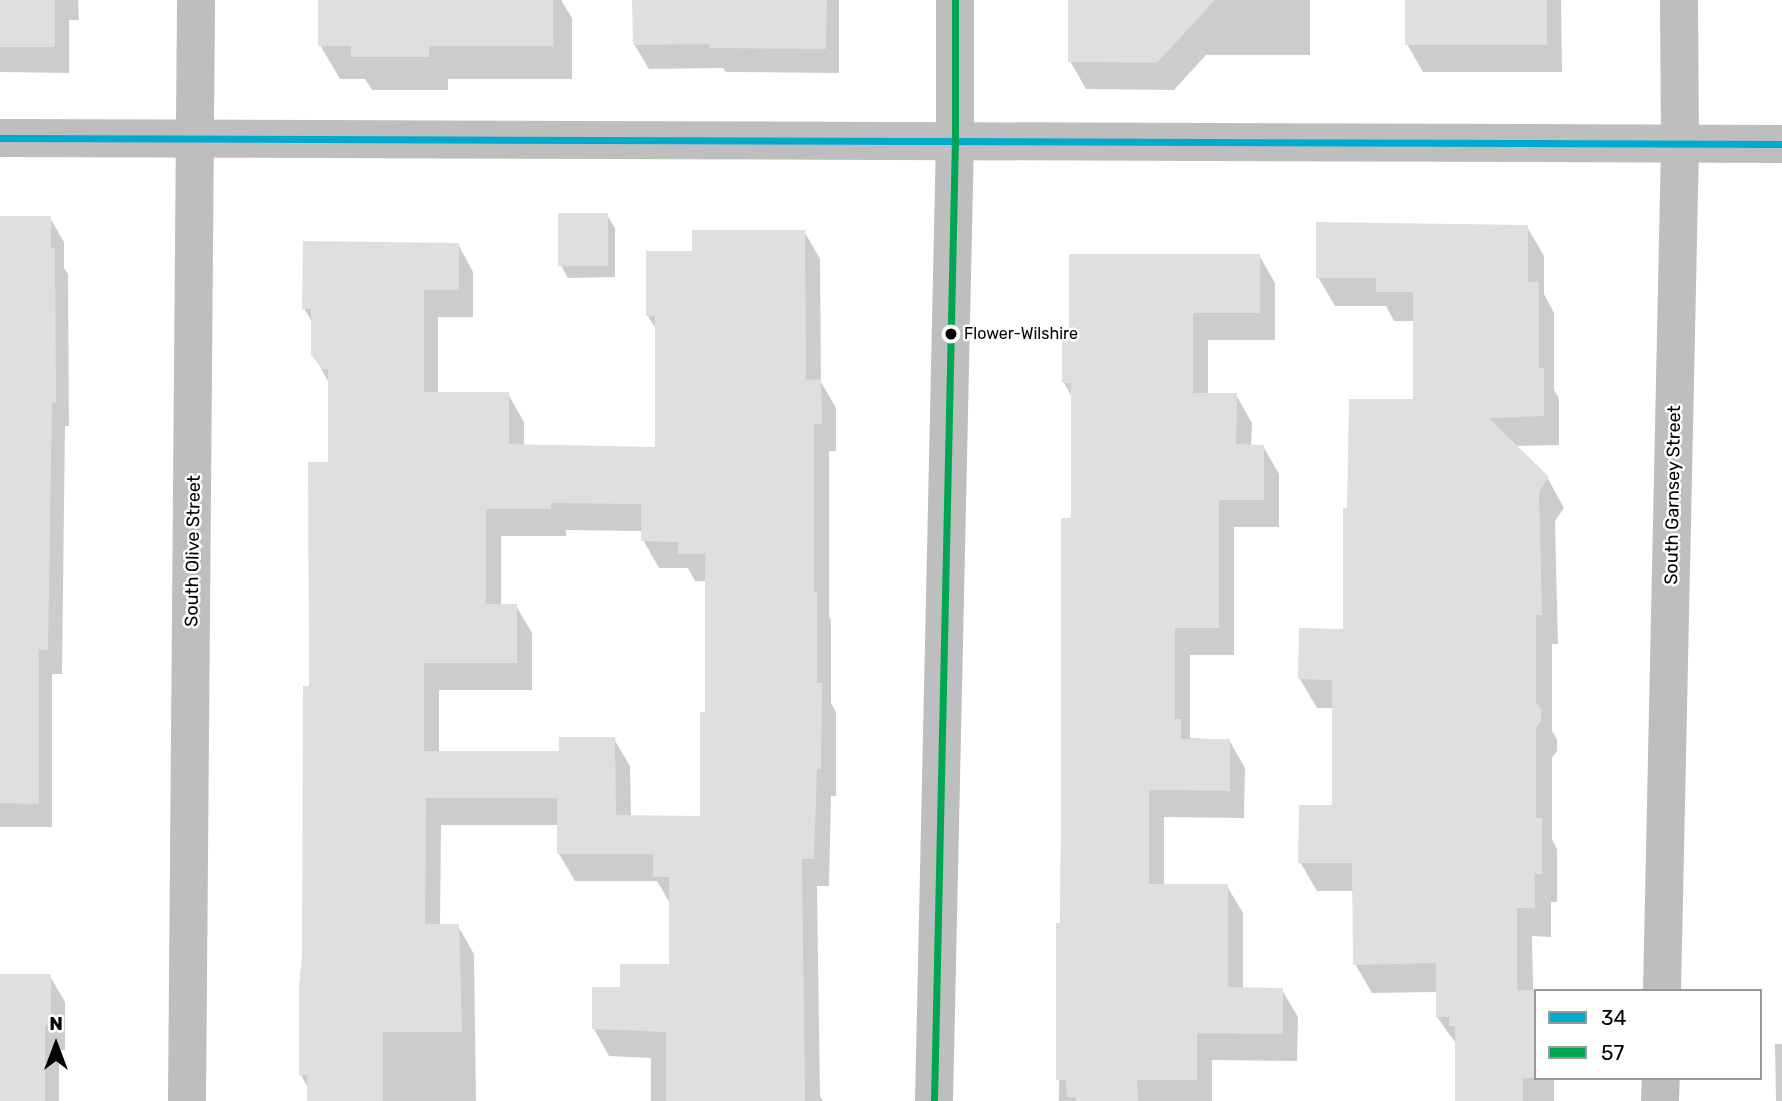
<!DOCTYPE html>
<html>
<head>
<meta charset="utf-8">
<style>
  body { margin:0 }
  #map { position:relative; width:1782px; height:1101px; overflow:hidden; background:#fff; font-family:Rubik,sans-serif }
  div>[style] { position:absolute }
  .shadow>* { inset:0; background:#0003 }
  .building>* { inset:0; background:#dfdfdf; transform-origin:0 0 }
  .minor>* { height:38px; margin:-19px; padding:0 19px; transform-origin:19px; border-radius:19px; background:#bebebe }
  .tertiary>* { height:38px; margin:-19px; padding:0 19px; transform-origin:19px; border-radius:19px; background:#bebebe }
  .bus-1>* { height:7px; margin:-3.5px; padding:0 3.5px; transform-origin:3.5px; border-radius:3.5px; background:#00a9ce }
  .bus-2>* { height:7px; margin:-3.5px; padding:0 3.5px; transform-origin:3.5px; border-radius:3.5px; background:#00a651 }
  .dots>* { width:19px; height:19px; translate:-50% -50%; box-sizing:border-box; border:4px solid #fff; border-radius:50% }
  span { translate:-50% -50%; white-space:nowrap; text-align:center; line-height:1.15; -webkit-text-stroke:5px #fff; paint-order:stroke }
  .bus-label { font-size:16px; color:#000 }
  .left { translate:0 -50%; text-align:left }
  .street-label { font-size:18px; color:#000 }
  .legend { position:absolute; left:1534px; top:989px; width:228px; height:91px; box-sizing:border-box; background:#fff; border:2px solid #999; margin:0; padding:9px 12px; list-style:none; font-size:21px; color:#000 }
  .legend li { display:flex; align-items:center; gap:14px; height:35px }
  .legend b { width:35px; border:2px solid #999 }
  .north { position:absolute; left:21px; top:1010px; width:70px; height:70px; -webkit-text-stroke:5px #fff; paint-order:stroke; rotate:0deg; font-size:19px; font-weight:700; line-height:28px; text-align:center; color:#000 }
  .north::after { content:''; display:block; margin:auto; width:24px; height:32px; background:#000; clip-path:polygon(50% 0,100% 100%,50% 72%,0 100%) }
</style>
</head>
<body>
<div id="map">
  <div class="shadow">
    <div style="clip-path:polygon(0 0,78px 0,79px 20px,69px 20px,69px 73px,0 72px)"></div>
    <div style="clip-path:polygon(320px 0,561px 0,572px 18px,572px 79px,448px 79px,448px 90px,372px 90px,365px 79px,340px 79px,320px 45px)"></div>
    <div style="clip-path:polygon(634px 0,839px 0,839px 73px,726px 72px,723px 68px,649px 69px,634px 44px)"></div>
    <div style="clip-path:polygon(1070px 0,1310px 0,1310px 55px,1206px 55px,1174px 90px,1086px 89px,1070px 61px)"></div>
    <div style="clip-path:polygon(1407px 0,1561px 0,1562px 72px,1423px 72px,1407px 44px)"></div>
    <div style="clip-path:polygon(607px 215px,615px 228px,615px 277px,568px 278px,561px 265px)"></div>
    <div style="clip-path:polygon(0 217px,50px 218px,64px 242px,64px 268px,68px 274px,69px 426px,65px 426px,62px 674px,52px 674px,52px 827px,0 827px)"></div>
    <div style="clip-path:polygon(1527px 227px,1544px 256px,1544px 294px,1554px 313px,1554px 390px,1559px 398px,1559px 445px,1515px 446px,1548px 479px,1564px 508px,1555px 521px,1558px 644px,1552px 644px,1552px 731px,1557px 739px,1557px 751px,1552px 758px,1552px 839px,1557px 849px,1557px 902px,1551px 902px,1551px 937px,1532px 936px,1535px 1078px,1554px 1078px,1554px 1101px,1457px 1101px,1457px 1045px,1437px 1017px,1437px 992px,1372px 993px,1355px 964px,1354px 891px,1317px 891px,1300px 862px,1334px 807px,1334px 708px,1317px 708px,1300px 679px,1344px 631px,1349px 510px,1415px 401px,1415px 321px,1394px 321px,1386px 306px,1335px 306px,1318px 277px)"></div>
    <div style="clip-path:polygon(evenodd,804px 231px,820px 259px,821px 382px,836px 408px,836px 451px,829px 451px,829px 616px,831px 621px,831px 703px,836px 712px,836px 796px,831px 796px,829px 886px,817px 886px,820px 1096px,823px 1101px,651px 1101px,651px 1058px,609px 1056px,594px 1029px,622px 989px,671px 966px,671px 905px,657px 881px,575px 881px,559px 854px,559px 825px,441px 825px,440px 926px,458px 926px,474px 954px,476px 1101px,308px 1101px,308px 1088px,301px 1075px,311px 688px,329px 464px,329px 383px,313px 354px,313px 324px,304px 308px,458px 244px,473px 272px,473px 317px,438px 317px,438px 394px,508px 394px,524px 422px,524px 446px,657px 449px,657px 331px,648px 316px,694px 253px,804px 231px,566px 530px,643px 531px,643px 540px,659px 568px,688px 568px,695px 581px,707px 581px,707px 714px,702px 818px,631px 817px,630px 766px,614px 739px,561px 752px,439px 752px,439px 690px,532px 690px,532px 633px,516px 606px,501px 606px,501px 536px,566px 536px,566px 530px)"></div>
    <div style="clip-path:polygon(1259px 255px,1275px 283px,1275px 340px,1208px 340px,1208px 395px,1236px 395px,1252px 423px,1251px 446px,1263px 446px,1279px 474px,1279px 527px,1234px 527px,1234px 655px,1190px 655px,1190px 738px,1229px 740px,1245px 768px,1244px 818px,1164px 817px,1164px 886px,1227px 886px,1243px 913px,1243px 989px,1282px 990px,1298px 1017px,1297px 1061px,1212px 1060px,1212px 1101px,1059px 1101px,1063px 520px,1073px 520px,1073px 399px,1064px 383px)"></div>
    <div style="clip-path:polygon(0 976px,50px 976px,65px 1002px,65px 1050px,59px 1050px,59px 1101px,0 1101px)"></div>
    <div style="clip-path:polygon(1775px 1044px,1782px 1044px,1782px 1101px,1776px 1101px)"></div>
  </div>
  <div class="building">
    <div style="left:0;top:0;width:55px;height:47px"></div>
    <div style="clip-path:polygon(318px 0,553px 0,553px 46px,429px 46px,429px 57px,351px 57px,351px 46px,318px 46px)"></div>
    <div style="clip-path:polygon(632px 0,827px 0,826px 49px,710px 48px,710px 44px,633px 45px)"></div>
    <div style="clip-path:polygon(1068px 0,1215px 0,1157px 63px,1068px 62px)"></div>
    <div style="left:1405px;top:0;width:142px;height:45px"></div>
    <div style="left:558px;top:213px;width:50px;height:53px"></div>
    <div style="clip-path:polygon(0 216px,51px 216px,51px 248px,55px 248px,56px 402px,52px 402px,48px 650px,39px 650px,39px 804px,0 803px)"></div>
    <div style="clip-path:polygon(1316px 222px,1528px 225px,1528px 282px,1539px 282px,1539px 368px,1544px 368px,1544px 416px,1489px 418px,1549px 477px,1539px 491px,1542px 615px,1536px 615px,1536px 702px,1541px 709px,1541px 721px,1536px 728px,1536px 818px,1542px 818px,1542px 874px,1535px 874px,1535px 908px,1517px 908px,1517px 990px,1535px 990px,1535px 1078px,1523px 1078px,1523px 1101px,1455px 1101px,1455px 1026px,1449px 1026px,1449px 1017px,1436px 1017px,1436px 963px,1353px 965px,1352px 863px,1298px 863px,1299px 805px,1332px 805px,1332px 680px,1298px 679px,1299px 628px,1343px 629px,1343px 508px,1347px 508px,1349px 399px,1413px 399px,1413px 292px,1376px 292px,1376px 278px,1316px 278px)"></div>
    <div style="clip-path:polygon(evenodd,692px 230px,805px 230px,806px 380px,821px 379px,822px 424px,814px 424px,814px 592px,817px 592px,817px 683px,822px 683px,821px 769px,817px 769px,814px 859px,802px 859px,805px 1101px,666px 1101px,666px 1032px,592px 1029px,592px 987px,620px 987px,620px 964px,669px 964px,669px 877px,653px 877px,653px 854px,557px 854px,557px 798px,426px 798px,425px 924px,459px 924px,462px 1032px,383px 1032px,383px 1101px,307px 1101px,307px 1075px,299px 1075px,299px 986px,302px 955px,303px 686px,309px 686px,308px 462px,328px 462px,328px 369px,322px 369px,311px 355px,311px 309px,302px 309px,303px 241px,459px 243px,459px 290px,424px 290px,424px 392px,509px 392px,509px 444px,655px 447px,655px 316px,646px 316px,646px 251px,692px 251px,692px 230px,551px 503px,641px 504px,641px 541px,678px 542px,678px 554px,705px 554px,705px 712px,700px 712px,700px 816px,616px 815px,615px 737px,559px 737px,559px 751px,424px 751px,424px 663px,517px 663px,517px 604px,486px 604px,486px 509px,551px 509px,551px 503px)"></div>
    <div style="clip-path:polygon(1069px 254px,1260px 254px,1260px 313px,1193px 313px,1193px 393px,1237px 393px,1236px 444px,1264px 445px,1264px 500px,1219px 500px,1219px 628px,1175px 628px,1175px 719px,1181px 719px,1181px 739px,1230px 739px,1230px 791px,1149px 790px,1149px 884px,1228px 884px,1228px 987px,1283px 988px,1283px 1034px,1197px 1033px,1197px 1080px,1137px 1080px,1138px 1101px,1076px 1101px,1076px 1097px,1067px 1097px,1066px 1080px,1056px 1080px,1056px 923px,1061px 923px,1061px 518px,1071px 518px,1071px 383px,1062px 383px,1062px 332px,1069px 332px)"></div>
    <div style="clip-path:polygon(0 974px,51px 974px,51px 1025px,45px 1025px,45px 1101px,0 1101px)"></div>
  </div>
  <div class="minor">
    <div style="left:0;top:138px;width:1782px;rotate:0.19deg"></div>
    <div style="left:1662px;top:991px;width:847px;rotate:-88.78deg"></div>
    <div style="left:1680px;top:144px;width:144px;rotate:-90.4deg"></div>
    <div style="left:187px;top:1101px;width:1101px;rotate:-89.53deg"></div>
    <div style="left:1660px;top:1101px;width:23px;rotate:-88deg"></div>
  </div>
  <div class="tertiary">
    <div style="left:934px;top:1101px;width:960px;rotate:-88.75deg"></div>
    <div style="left:955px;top:141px;width:141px;rotate:-90deg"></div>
  </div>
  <div class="bus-1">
    <div style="left:0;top:138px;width:1782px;rotate:0.19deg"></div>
  </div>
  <div class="bus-2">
    <div style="left:934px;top:1101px;width:960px;rotate:-88.75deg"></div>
    <div style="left:955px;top:141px;width:141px;rotate:-90deg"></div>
  </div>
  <div class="dots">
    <div style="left:951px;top:334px;background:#000"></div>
  </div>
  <div class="bus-label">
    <span class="left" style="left:964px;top:334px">Flower-Wilshire</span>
  </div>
  <div class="street-label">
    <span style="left:1673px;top:495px;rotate:-89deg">South Garnsey Street</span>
    <span style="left:193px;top:551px;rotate:-89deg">South Olive Street</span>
  </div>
  <ul class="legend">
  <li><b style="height:9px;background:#00a9ce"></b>34</li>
  <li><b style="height:9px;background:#00a651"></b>57</li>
  </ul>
  <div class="north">N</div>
</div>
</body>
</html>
